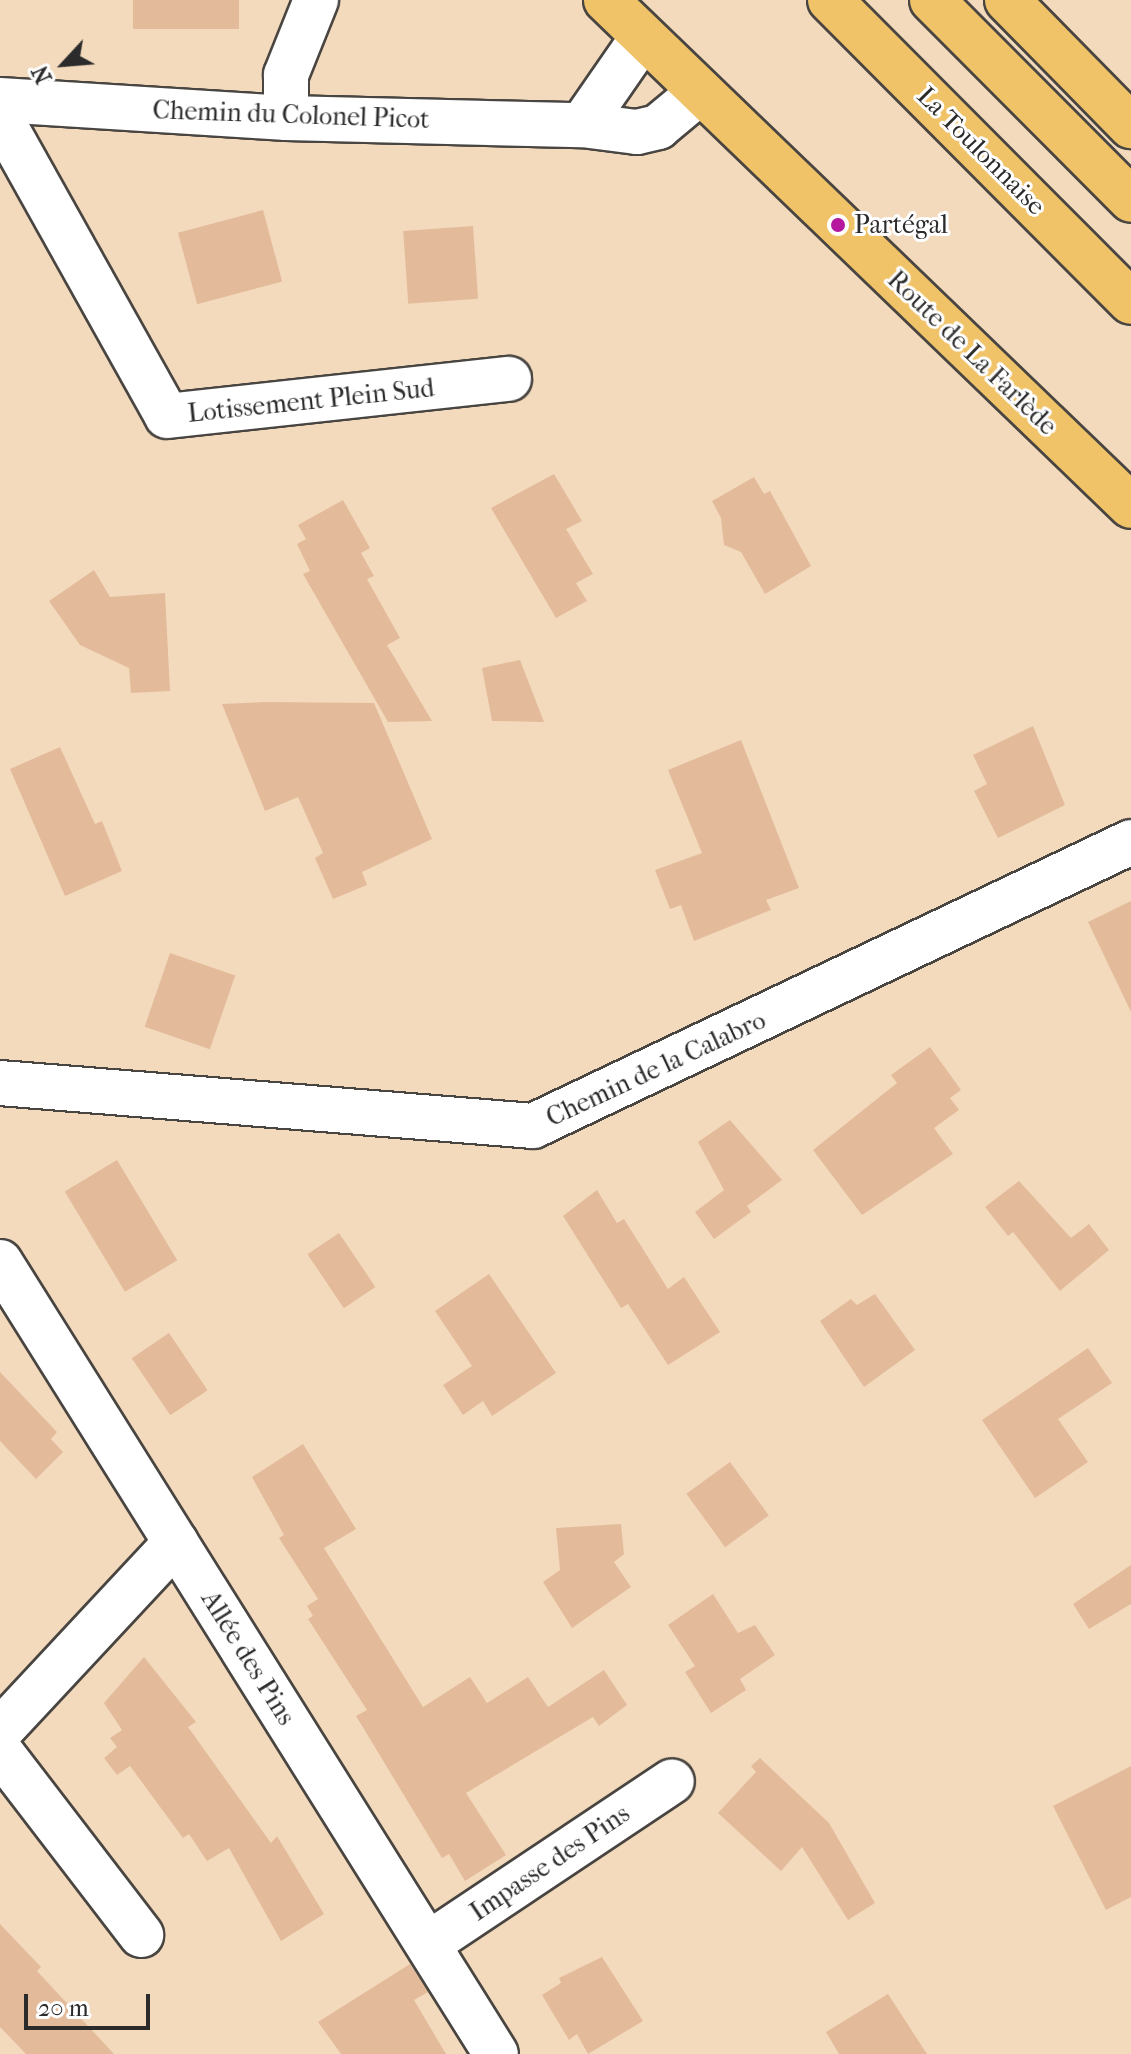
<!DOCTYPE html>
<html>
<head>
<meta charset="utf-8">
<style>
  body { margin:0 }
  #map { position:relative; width:1131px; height:2054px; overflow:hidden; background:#f3dabc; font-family:"IM FELL French Canon",serif }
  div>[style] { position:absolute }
  .building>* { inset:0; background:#e3bb9b; transform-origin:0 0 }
  .roads { filter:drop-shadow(2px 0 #494541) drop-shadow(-2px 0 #494541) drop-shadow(0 2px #494541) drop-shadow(0 -2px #494541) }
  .minor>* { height:44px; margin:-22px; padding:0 22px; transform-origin:22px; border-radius:22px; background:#fff }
  .major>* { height:44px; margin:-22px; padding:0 22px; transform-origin:22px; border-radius:22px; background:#f1c369 }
  .highway>* { height:44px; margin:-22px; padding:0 22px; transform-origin:22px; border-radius:22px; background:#f1c369 }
  .dots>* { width:22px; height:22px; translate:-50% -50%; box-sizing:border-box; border:4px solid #fff; border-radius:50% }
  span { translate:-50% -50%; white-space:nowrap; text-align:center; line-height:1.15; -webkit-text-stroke:6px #fff; paint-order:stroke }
  .street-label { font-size:26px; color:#2b2b2b }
  .poi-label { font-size:26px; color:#2b2b2b }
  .left { translate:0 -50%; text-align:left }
  .north { position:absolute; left:24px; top:24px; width:80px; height:80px; -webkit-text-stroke:6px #fff; paint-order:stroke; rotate:244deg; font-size:22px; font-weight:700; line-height:32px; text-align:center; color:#2b2b2b }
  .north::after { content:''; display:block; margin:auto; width:28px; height:36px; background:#2b2b2b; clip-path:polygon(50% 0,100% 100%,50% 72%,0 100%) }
  .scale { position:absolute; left:24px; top:1994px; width:126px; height:36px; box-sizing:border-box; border:4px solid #2b2b2b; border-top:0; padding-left:10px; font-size:24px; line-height:28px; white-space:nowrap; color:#2b2b2b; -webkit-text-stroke:6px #fff; paint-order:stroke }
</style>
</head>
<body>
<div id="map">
  <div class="building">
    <div style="left:133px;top:0;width:106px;height:29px"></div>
    <div style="left:263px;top:210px;width:74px;height:88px;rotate:75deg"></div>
    <div style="left:473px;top:226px;width:73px;height:70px;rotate:86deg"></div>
    <div style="clip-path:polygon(554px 474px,582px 521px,566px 529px,593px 574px,576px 583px,587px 601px,556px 618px,491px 508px)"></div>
    <div style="clip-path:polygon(754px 477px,764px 494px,770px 491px,811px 566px,765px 594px,741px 552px,724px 545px,721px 518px,712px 501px)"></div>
    <div style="clip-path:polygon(343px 500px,370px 548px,361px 553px,374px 576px,367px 579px,400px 638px,387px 645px,432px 721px,388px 722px,303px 574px,310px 571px,297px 544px,306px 539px,298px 525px)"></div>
    <div style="clip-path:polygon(94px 570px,110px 597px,165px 593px,170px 691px,131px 693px,129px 668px,80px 645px,49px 601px)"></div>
    <div style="clip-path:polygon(520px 660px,544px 722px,492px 721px,482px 668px)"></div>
    <div style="clip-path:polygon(266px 702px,374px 703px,432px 839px,362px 872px,367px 885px,333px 899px,315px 858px,323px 853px,298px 797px,265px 811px,222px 704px)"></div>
    <div style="clip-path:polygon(1033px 726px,1065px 805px,998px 838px,974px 791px,987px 784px,973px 755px)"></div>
    <div style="clip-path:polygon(741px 740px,799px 888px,766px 900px,771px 910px,694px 941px,681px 905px,670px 909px,655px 870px,702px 853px,668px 770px)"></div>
    <div style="clip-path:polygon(60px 747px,95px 824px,102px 821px,122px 871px,65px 896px,10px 769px)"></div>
    <div style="clip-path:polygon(1131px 901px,1131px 1012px,1088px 922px)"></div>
    <div style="left:170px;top:953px;width:69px;height:78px;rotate:19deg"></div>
    <div style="clip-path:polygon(930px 1047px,961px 1090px,950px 1098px,959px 1110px,934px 1128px,953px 1154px,862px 1215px,813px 1150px,897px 1083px,891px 1075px)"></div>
    <div style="clip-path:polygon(730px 1120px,782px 1180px,747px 1206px,751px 1212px,714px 1239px,695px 1212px,724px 1190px,698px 1142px)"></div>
    <div style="left:117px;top:1160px;width:117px;height:61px;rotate:59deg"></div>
    <div style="clip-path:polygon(1019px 1181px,1071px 1238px,1089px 1224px,1109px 1250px,1060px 1291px,1013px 1232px,1008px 1236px,985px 1207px)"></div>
    <div style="clip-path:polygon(597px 1190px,617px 1223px,624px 1219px,668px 1289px,684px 1277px,720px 1332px,668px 1365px,628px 1304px,621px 1308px,563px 1216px)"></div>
    <div style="left:339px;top:1233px;width:65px;height:38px;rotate:56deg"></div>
    <div style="clip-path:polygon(489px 1274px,556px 1373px,492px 1416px,483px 1401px,463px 1415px,443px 1385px,472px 1366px,435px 1311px)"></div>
    <div style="clip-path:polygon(875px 1294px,915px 1350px,864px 1387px,820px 1321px,851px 1299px,857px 1305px)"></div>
    <div style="left:169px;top:1333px;width:69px;height:45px;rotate:56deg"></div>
    <div style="clip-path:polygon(1088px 1348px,1112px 1383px,1058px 1419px,1088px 1462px,1035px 1498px,982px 1420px)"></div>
    <div style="clip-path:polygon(0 1372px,57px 1432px,51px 1439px,63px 1452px,36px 1479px,0 1441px)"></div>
    <div style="clip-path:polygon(303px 1444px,356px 1529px,324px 1548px,423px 1707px,470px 1677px,487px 1703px,528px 1677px,548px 1707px,604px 1670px,627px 1705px,599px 1726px,593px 1717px,466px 1793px,506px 1855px,465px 1881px,449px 1854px,442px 1858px,356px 1716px,367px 1710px,308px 1619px,313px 1616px,307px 1606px,318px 1599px,279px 1538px,284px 1535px,252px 1477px)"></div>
    <div style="left:730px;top:1462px;width:66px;height:54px;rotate:54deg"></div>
    <div style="clip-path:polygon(621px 1524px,624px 1554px,614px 1562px,631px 1587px,572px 1628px,543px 1582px,560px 1570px,556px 1528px)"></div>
    <div style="clip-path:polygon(1131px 1565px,1131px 1604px,1089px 1629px,1073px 1604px)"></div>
    <div style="clip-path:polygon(713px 1594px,738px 1633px,755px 1625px,775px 1655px,740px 1679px,746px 1690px,711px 1713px,685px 1672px,695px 1666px,668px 1625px)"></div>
    <div style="clip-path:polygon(144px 1657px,196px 1722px,188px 1727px,271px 1843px,277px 1836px,324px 1914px,281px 1941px,229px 1848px,207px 1861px,189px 1834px,183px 1838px,130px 1766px,117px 1775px,104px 1758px,117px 1747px,110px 1738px,122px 1730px,104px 1703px)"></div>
    <div style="clip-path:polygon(760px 1758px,829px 1823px,875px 1903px,848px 1920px,802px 1847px,781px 1871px,718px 1813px,756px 1772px,751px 1766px)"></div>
    <div style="clip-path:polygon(1131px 1766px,1131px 1897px,1106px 1910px,1053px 1806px)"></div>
    <div style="clip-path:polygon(0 1924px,41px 1967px,37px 1971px,114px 2054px,26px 2054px,0 2027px)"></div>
    <div style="clip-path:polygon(602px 1957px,643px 2021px,588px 2054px,577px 2034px,569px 2040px,542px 1995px,561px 1983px,559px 1978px)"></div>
    <div style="clip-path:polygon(410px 1964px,428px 1992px,414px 2000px,446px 2054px,341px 2054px,318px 2022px)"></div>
    <div style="clip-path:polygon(888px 1994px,927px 2054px,839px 2054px,826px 2032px)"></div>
  </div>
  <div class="roads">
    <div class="minor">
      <div style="left:0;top:100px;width:287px;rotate:3.6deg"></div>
      <div style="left:286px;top:118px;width:296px;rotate:1.4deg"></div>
      <div style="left:582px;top:125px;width:55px;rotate:7.3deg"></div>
      <div style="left:637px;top:132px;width:22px;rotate:-13deg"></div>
      <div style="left:658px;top:127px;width:55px;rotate:-39.8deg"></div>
      <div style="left:0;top:117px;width:342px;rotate:60.8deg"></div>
      <div style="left:167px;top:416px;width:344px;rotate:-6.2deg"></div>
      <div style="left:286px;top:118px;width:43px;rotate:-90deg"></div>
      <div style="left:286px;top:75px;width:81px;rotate:-68.2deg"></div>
      <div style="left:582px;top:125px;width:107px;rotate:-55.3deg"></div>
      <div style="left:0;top:1083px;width:535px;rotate:4.61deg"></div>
      <div style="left:533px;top:1126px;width:662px;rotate:-25.4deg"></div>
      <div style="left:0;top:1262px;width:934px;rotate:57.94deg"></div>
      <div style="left:0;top:1731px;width:258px;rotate:-47deg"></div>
      <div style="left:0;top:1751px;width:232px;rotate:52.5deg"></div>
      <div style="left:428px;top:1944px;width:293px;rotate:-33.7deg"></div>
    </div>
    <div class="major">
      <div style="left:606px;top:0;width:729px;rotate:43.94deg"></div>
    </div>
    <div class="highway">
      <div style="left:830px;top:0;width:426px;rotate:45.1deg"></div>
      <div style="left:932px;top:0;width:282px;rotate:45.1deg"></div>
      <div style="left:1007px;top:0;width:177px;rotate:45.5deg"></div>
    </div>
  </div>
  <div class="dots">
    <div style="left:838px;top:225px;background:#b5179e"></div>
  </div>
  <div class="street-label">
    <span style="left:291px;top:115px;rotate:2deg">Chemin du Colonel Picot</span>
    <span style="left:981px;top:151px;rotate:45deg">La Toulonnaise</span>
    <span style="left:972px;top:353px;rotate:44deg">Route de La Farlède</span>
    <span style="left:311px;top:401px;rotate:-6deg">Lotissement Plein Sud</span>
    <span style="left:656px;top:1069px;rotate:-25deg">Chemin de la Calabro</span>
    <span style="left:248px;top:1658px;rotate:58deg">Allée des Pins</span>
    <span style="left:550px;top:1863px;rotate:-34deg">Impasse des Pins</span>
  </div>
  <div class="poi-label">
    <span class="left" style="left:854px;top:225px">Partégal</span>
  </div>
  <div class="north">N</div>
  <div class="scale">20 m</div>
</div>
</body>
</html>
